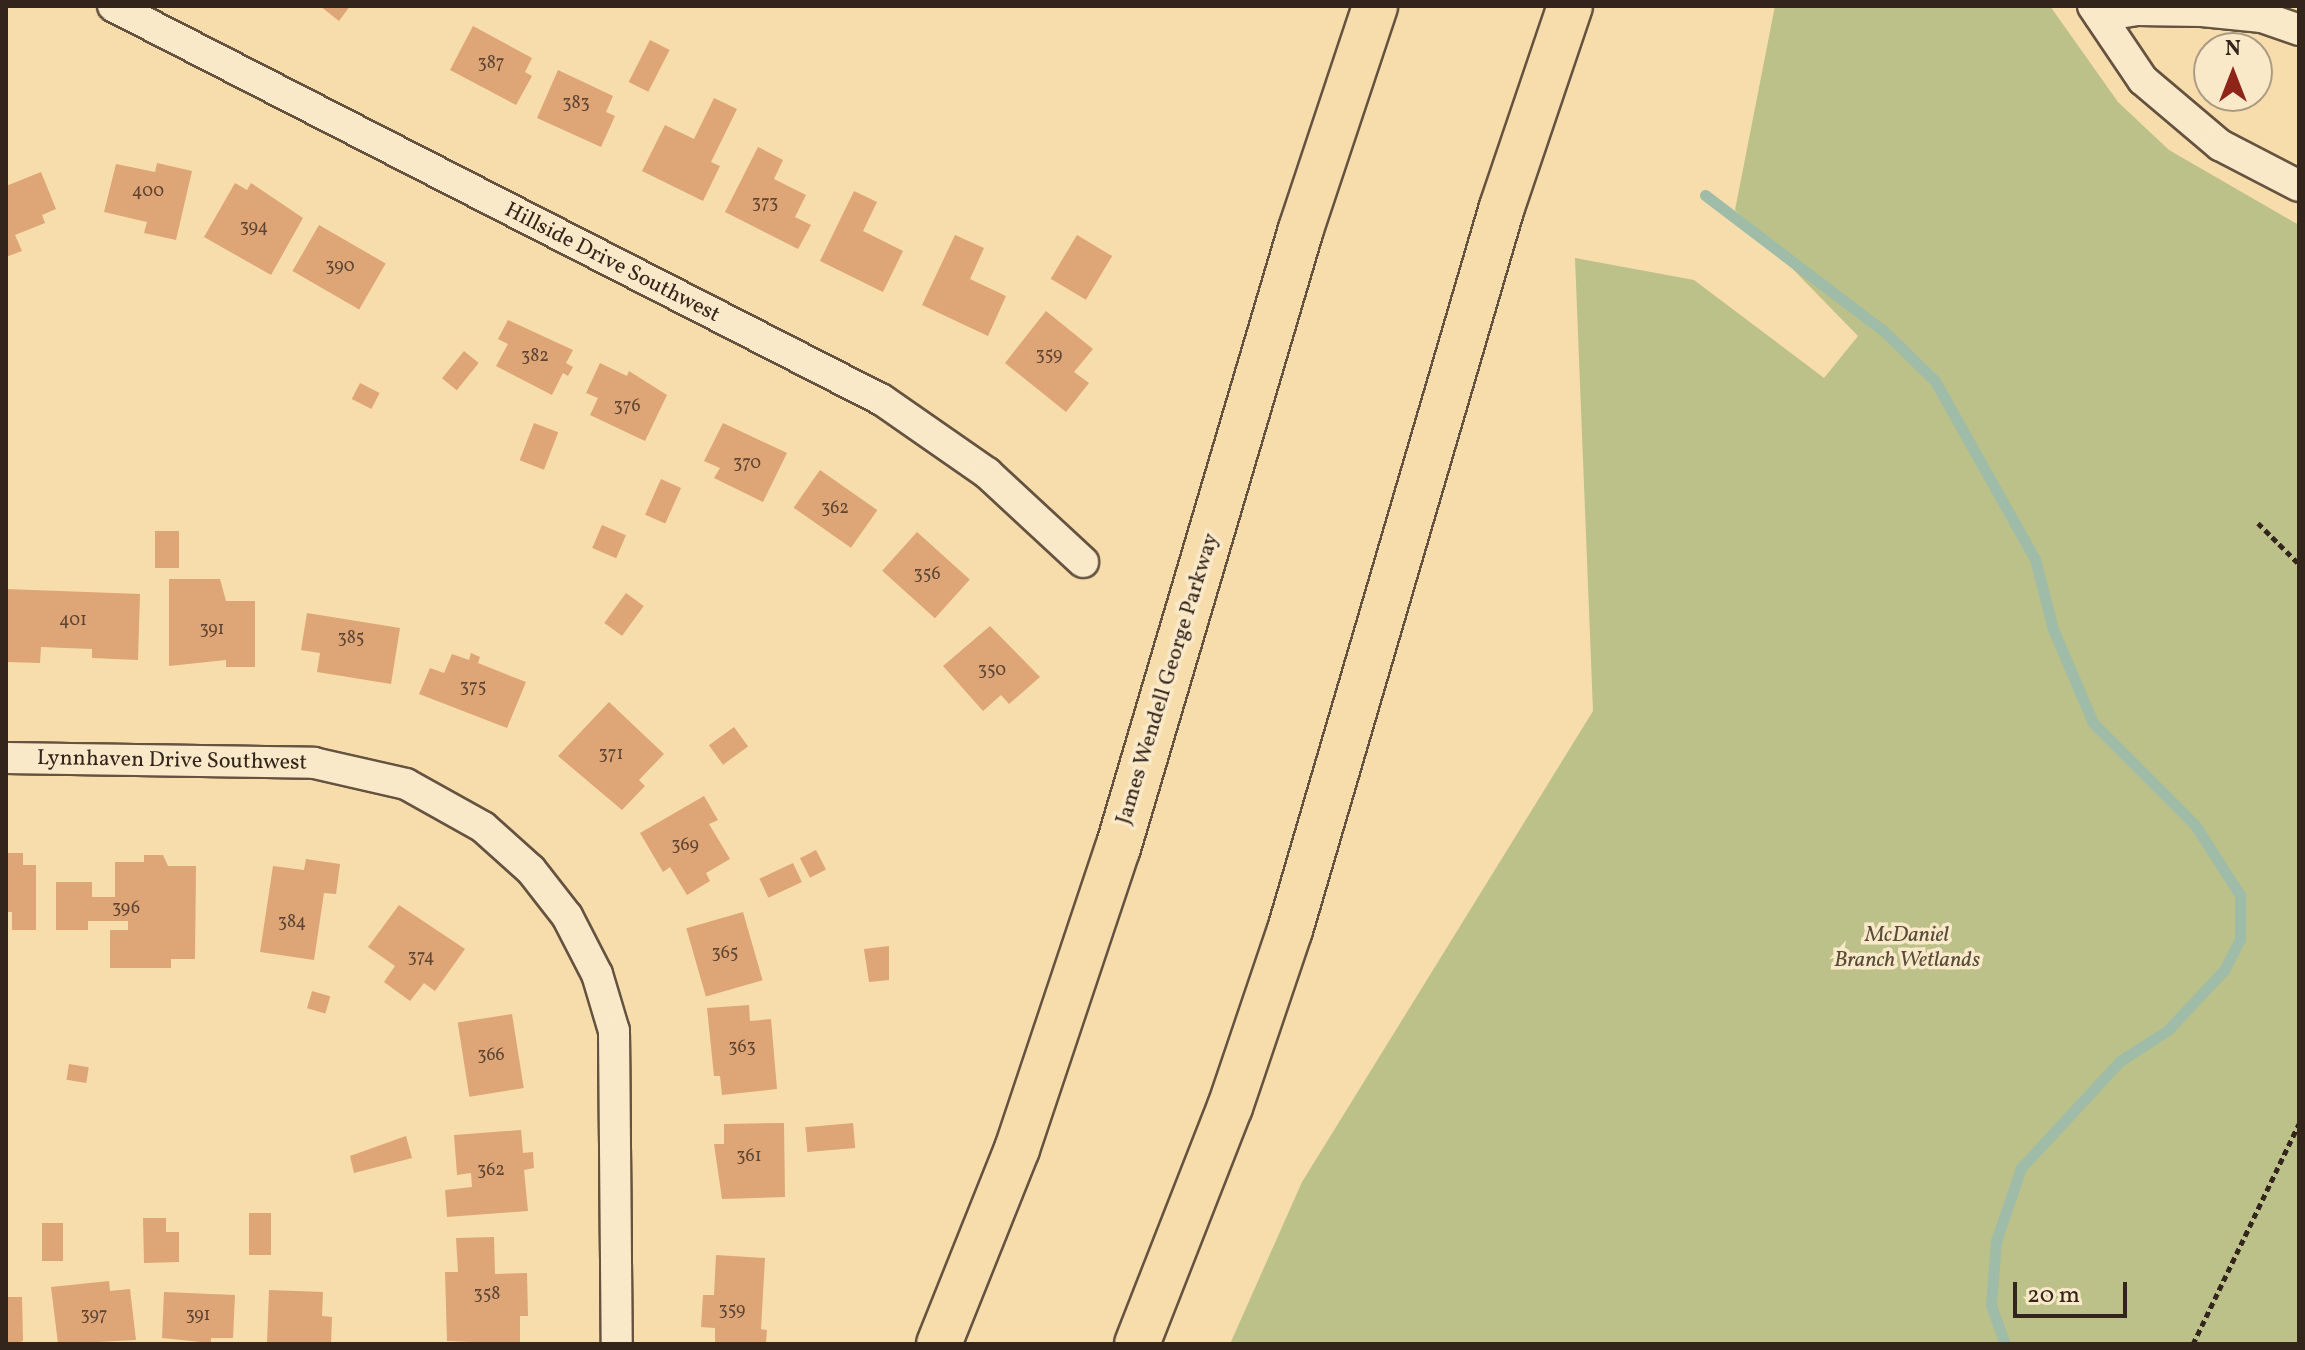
<!DOCTYPE html>
<html>
<head>
<meta charset="utf-8">
<style>
  body { margin:0 }
  #map { position:relative; width:2305px; height:1350px; overflow:hidden; background:#f7ddac; font-family:Vollkorn,serif }
  div>[style] { position:absolute }
  .green>* { inset:0; background:#bcc18a }
  .stream>* { height:11px; margin:-5.5px; padding:0 5.5px; transform-origin:5.5px; border-radius:5.5px; background:#9ebca7 }
  .building>* { inset:0; background:#dea577; transform-origin:0 0 }
  .path>* { height:5px; margin-top:-2.5px; transform-origin:0; background:repeating-linear-gradient(90deg,#34251c 0 6px,transparent 0 10px) }
  .roads { filter:drop-shadow(2px 0 #655340) drop-shadow(-2px 0 #655340) drop-shadow(0 2px #655340) drop-shadow(0 -2px #655340) }
  .street>* { height:30px; margin:-15px; padding:0 15px; transform-origin:15px; border-radius:15px; background:#fae9c9 }
  .highway>* { height:44px; margin:-22px; padding:0 22px; transform-origin:22px; border-radius:22px; background:#f7ddac }
  span { translate:-50% -50%; white-space:nowrap; text-align:center; line-height:1.15; -webkit-text-stroke:7px #fae9c9; paint-order:stroke }
  .number-label { font-size:18px; color:#5e4533 }
  .number-label span { -webkit-text-stroke-width:0 }
  .street-label { font-size:22px; color:#34251c }
  .park-label { font-size:22px; color:#564c38; font-style:italic }
  .frame { position:absolute; inset:0; border:8px solid #34251c; pointer-events:none }
  .north { position:absolute; left:2193px; top:32px; width:80px; height:80px; box-sizing:border-box; background:#fae9c9; border:2px solid #ab9b84; border-radius:50%; rotate:0deg; font-size:22px; font-weight:700; line-height:32px; text-align:center; color:#34251c }
  .north::after { content:''; display:block; margin:auto; width:28px; height:36px; background:#8f2418; clip-path:polygon(50% 0,100% 100%,50% 72%,0 100%) }
  .scale { position:absolute; left:2013px; top:1282px; width:114px; height:36px; box-sizing:border-box; border:4px solid #34251c; border-top:0; padding-left:10px; font-size:24px; line-height:28px; white-space:nowrap; color:#34251c; -webkit-text-stroke:6px #fae9c9; paint-order:stroke }
</style>
</head>
<body>
<div id="map">
  <div class="green">
    <div style="clip-path:polygon(1775px 6px,2050px 6px,2118px 102px,2169px 150px,2299px 225px,2299px 1344px,1230px 1344px,1302px 1182px,1593px 711px,1575px 258px,1694px 280px,1824px 378px,1858px 336px,1735px 210px)"></div>
  </div>
  <div class="stream">
    <div style="left:1705px;top:195px;width:226px;rotate:37.3deg"></div>
    <div style="left:1885px;top:332px;width:70px;rotate:44.4deg"></div>
    <div style="left:1935px;top:381px;width:204px;rotate:60.7deg"></div>
    <div style="left:2035px;top:559px;width:72px;rotate:75.6deg"></div>
    <div style="left:2053px;top:629px;width:102px;rotate:66.9deg"></div>
    <div style="left:2093px;top:723px;width:144px;rotate:45deg"></div>
    <div style="left:2195px;top:825px;width:83px;rotate:57.3deg"></div>
    <div style="left:2240px;top:895px;width:44px;rotate:90deg"></div>
    <div style="left:2240px;top:939px;width:34px;rotate:117deg"></div>
    <div style="left:2225px;top:969px;width:83px;rotate:133.1deg"></div>
    <div style="left:2168px;top:1030px;width:57px;rotate:147.1deg"></div>
    <div style="left:2120px;top:1061px;width:146px;rotate:132.8deg"></div>
    <div style="left:2021px;top:1168px;width:77px;rotate:108.9deg"></div>
    <div style="left:1996px;top:1241px;width:64px;rotate:94.5deg"></div>
    <div style="left:1991px;top:1305px;width:41px;rotate:70.3deg"></div>
  </div>
  <div class="building">
    <div style="clip-path:polygon(320px 6px,350px 6px,339px 21px)"></div>
    <div style="clip-path:polygon(473px 26px,532px 58px,525px 72px,532px 76px,516px 105px,450px 70px)"></div>
    <div style="left:650px;top:40px;width:22px;height:47px;rotate:27deg"></div>
    <div style="clip-path:polygon(558px 70px,613px 96px,606px 112px,615px 116px,601px 147px,537px 118px)"></div>
    <div style="clip-path:polygon(714px 98px,737px 109px,711px 162px,720px 166px,703px 201px,642px 171px,665px 125px,694px 139px)"></div>
    <div style="clip-path:polygon(758px 147px,783px 160px,774px 179px,806px 195px,795px 217px,811px 225px,798px 249px,725px 212px)"></div>
    <div style="clip-path:polygon(157px 163px,192px 171px,176px 240px,144px 233px,147px 222px,104px 212px,116px 164px,155px 172px)"></div>
    <div style="clip-path:polygon(41px 172px,56px 209px,42px 215px,45px 223px,15px 235px,22px 251px,6px 257px,6px 186px)"></div>
    <div style="clip-path:polygon(235px 183px,247px 190px,251px 183px,303px 218px,271px 275px,204px 237px)"></div>
    <div style="clip-path:polygon(854px 191px,877px 202px,863px 231px,903px 251px,883px 292px,820px 261px)"></div>
    <div style="left:319px;top:225px;width:77px;height:53px;rotate:30deg"></div>
    <div style="clip-path:polygon(955px 235px,984px 248px,970px 279px,1006px 296px,988px 336px,922px 305px)"></div>
    <div style="left:1077px;top:235px;width:41px;height:51px;rotate:31deg"></div>
    <div style="clip-path:polygon(1046px 311px,1093px 349px,1074px 372px,1089px 383px,1066px 412px,1005px 363px)"></div>
    <div style="clip-path:polygon(508px 320px,573px 350px,566px 363px,573px 367px,568px 376px,563px 373px,552px 395px,496px 366px,508px 344px,498px 339px)"></div>
    <div style="left:464px;top:351px;width:19px;height:35px;rotate:39deg"></div>
    <div style="clip-path:polygon(600px 363px,627px 376px,629px 371px,667px 395px,645px 441px,590px 415px,598px 398px,586px 393px)"></div>
    <div style="left:360px;top:383px;width:22px;height:18px;rotate:27deg"></div>
    <div style="left:534px;top:423px;width:26px;height:40px;rotate:21deg"></div>
    <div style="clip-path:polygon(723px 423px,787px 453px,763px 502px,714px 478px,720px 468px,704px 461px)"></div>
    <div style="left:820px;top:470px;width:70px;height:46px;rotate:35deg"></div>
    <div style="left:661px;top:479px;width:22px;height:39px;rotate:24deg"></div>
    <div style="left:602px;top:525px;width:26px;height:25px;rotate:23deg"></div>
    <div style="left:155px;top:531px;width:24px;height:37px"></div>
    <div style="left:917px;top:532px;width:71px;height:52px;rotate:42deg"></div>
    <div style="clip-path:polygon(169px 579px,220px 579px,226px 601px,255px 601px,255px 667px,226px 667px,226px 660px,169px 666px)"></div>
    <div style="clip-path:polygon(6px 589px,140px 594px,138px 660px,92px 658px,92px 649px,41px 647px,40px 663px,6px 662px)"></div>
    <div style="left:626px;top:593px;width:22px;height:37px;rotate:36deg"></div>
    <div style="clip-path:polygon(307px 613px,400px 628px,391px 684px,317px 672px,320px 653px,301px 650px)"></div>
    <div style="clip-path:polygon(990px 626px,1040px 677px,1009px 704px,1001px 695px,983px 711px,943px 666px)"></div>
    <div style="clip-path:polygon(471px 653px,480px 657px,478px 663px,526px 682px,507px 728px,419px 694px,430px 668px,444px 673px,452px 654px,469px 660px)"></div>
    <div style="clip-path:polygon(609px 702px,664px 754px,639px 780px,645px 786px,622px 810px,558px 756px)"></div>
    <div style="left:734px;top:727px;width:24px;height:31px;rotate:54deg"></div>
    <div style="clip-path:polygon(704px 796px,718px 820px,709px 824px,730px 859px,706px 873px,710px 881px,687px 895px,670px 867px,663px 872px,640px 833px)"></div>
    <div style="left:816px;top:850px;width:22px;height:18px;rotate:63deg"></div>
    <div style="clip-path:polygon(6px 853px,23px 853px,23px 865px,36px 865px,36px 930px,12px 930px,12px 912px,6px 912px)"></div>
    <div style="clip-path:polygon(144px 855px,163px 855px,168px 866px,196px 866px,195px 959px,171px 959px,171px 968px,110px 968px,110px 930px,128px 930px,128px 921px,88px 921px,88px 930px,56px 930px,56px 882px,92px 882px,92px 897px,115px 897px,115px 862px,144px 862px)"></div>
    <div style="clip-path:polygon(306px 859px,340px 864px,336px 894px,324px 893px,314px 960px,260px 952px,273px 866px,304px 870px)"></div>
    <div style="left:793px;top:863px;width:21px;height:37px;rotate:65deg"></div>
    <div style="clip-path:polygon(399px 905px,465px 949px,435px 991px,424px 983px,410px 1001px,384px 982px,395px 966px,368px 947px)"></div>
    <div style="left:743px;top:912px;width:71px;height:59px;rotate:74deg"></div>
    <div style="clip-path:polygon(889px 946px,889px 980px,869px 982px,864px 949px)"></div>
    <div style="left:312px;top:991px;width:19px;height:18px;rotate:16deg"></div>
    <div style="clip-path:polygon(749px 1005px,750px 1021px,771px 1019px,777px 1089px,722px 1095px,720px 1076px,714px 1076px,707px 1008px)"></div>
    <div style="left:512px;top:1014px;width:75px;height:55px;rotate:81deg"></div>
    <div style="left:69px;top:1064px;width:20px;height:16px;rotate:9deg"></div>
    <div style="clip-path:polygon(784px 1123px,785px 1197px,722px 1199px,714px 1144px,724px 1144px,724px 1124px)"></div>
    <div style="left:853px;top:1123px;width:25px;height:48px;rotate:85deg"></div>
    <div style="clip-path:polygon(521px 1130px,523px 1153px,533px 1152px,534px 1168px,524px 1170px,528px 1211px,447px 1217px,445px 1190px,472px 1187px,471px 1173px,457px 1175px,454px 1135px)"></div>
    <div style="clip-path:polygon(406px 1136px,412px 1158px,354px 1173px,350px 1156px)"></div>
    <div style="left:249px;top:1213px;width:22px;height:42px"></div>
    <div style="clip-path:polygon(143px 1218px,166px 1218px,166px 1232px,179px 1232px,179px 1262px,144px 1263px)"></div>
    <div style="left:42px;top:1223px;width:21px;height:38px"></div>
    <div style="clip-path:polygon(494px 1237px,495px 1274px,527px 1273px,528px 1316px,520px 1316px,520px 1344px,447px 1341px,445px 1272px,458px 1272px,456px 1238px)"></div>
    <div style="clip-path:polygon(716px 1255px,765px 1258px,761px 1329px,767px 1330px,766px 1344px,715px 1344px,715px 1328px,701px 1327px,703px 1295px,714px 1295px)"></div>
    <div style="clip-path:polygon(109px 1281px,110px 1291px,130px 1289px,136px 1340px,58px 1344px,51px 1287px)"></div>
    <div style="clip-path:polygon(269px 1290px,323px 1292px,322px 1316px,332px 1317px,331px 1344px,267px 1343px)"></div>
    <div style="clip-path:polygon(164px 1292px,235px 1295px,233px 1338px,211px 1338px,211px 1343px,162px 1338px)"></div>
    <div style="clip-path:polygon(6px 1297px,22px 1297px,23px 1341px,14px 1344px,6px 1344px)"></div>
  </div>
  <div class="path">
    <div style="left:2258px;top:523px;width:58px;rotate:45deg"></div>
    <div style="left:2193px;top:1344px;width:244px;rotate:-64.3deg"></div>
  </div>
  <div class="roads">
    <div class="street">
      <div style="left:113px;top:6px;width:864px;rotate:27.13deg"></div>
      <div style="left:882px;top:400px;width:128px;rotate:34.8deg"></div>
      <div style="left:987px;top:473px;width:131px;rotate:42.8deg"></div>
      <div style="left:2093px;top:6px;width:89px;rotate:56deg"></div>
      <div style="left:2143px;top:80px;width:101px;rotate:40.2deg"></div>
      <div style="left:2220px;top:145px;width:89px;rotate:27.4deg"></div>
      <div style="left:2100px;top:16px;width:38px;rotate:-9deg"></div>
      <div style="left:2138px;top:10px;width:64px;rotate:0.9deg"></div>
      <div style="left:2202px;top:11px;width:60px;rotate:5.7deg"></div>
      <div style="left:2262px;top:17px;width:39px;rotate:19deg"></div>
      <div style="left:6px;top:758px;width:308px;rotate:0.9deg"></div>
      <div style="left:314px;top:763px;width:94px;rotate:12.9deg"></div>
      <div style="left:406px;top:784px;width:88px;rotate:29.2deg"></div>
      <div style="left:483px;top:827px;width:64px;rotate:41.9deg"></div>
      <div style="left:531px;top:870px;width:58px;rotate:52deg"></div>
      <div style="left:567px;top:916px;width:65px;rotate:62.7deg"></div>
      <div style="left:597px;top:974px;width:59px;rotate:73.4deg"></div>
      <div style="left:614px;top:1031px;width:313px;rotate:89.5deg"></div>
    </div>
    <div class="highway">
      <div style="left:939px;top:1344px;width:210px;rotate:-68.2deg"></div>
      <div style="left:1017px;top:1149px;width:317px;rotate:-71.5deg"></div>
      <div style="left:1118px;top:848px;width:645px;rotate:-73.53deg"></div>
      <div style="left:1301px;top:229px;width:235px;rotate:-71.6deg"></div>
      <div style="left:1137px;top:1344px;width:255px;rotate:-68.6deg"></div>
      <div style="left:1230px;top:1107px;width:187px;rotate:-71.3deg"></div>
      <div style="left:1290px;top:930px;width:753px;rotate:-73.66deg"></div>
      <div style="left:1502px;top:207px;width:212px;rotate:-71.3deg"></div>
    </div>
  </div>
  <div class="number-label">
    <span style="left:491px;top:64px">387</span>
    <span style="left:576px;top:104px">383</span>
    <span style="left:148px;top:192px">400</span>
    <span style="left:765px;top:204px">373</span>
    <span style="left:254px;top:228px">394</span>
    <span style="left:340px;top:267px">390</span>
    <span style="left:1049px;top:356px">359</span>
    <span style="left:535px;top:357px">382</span>
    <span style="left:627px;top:407px">376</span>
    <span style="left:747px;top:464px">370</span>
    <span style="left:835px;top:509px">362</span>
    <span style="left:927px;top:575px">356</span>
    <span style="left:73px;top:621px">401</span>
    <span style="left:212px;top:630px">391</span>
    <span style="left:351px;top:639px">385</span>
    <span style="left:992px;top:671px">350</span>
    <span style="left:473px;top:688px">375</span>
    <span style="left:611px;top:755px">371</span>
    <span style="left:685px;top:846px">369</span>
    <span style="left:126px;top:909px">396</span>
    <span style="left:292px;top:923px">384</span>
    <span style="left:725px;top:954px">365</span>
    <span style="left:421px;top:958px">374</span>
    <span style="left:742px;top:1048px">363</span>
    <span style="left:491px;top:1056px">366</span>
    <span style="left:749px;top:1157px">361</span>
    <span style="left:491px;top:1171px">362</span>
    <span style="left:487px;top:1295px">358</span>
    <span style="left:732px;top:1311px">359</span>
    <span style="left:94px;top:1316px">397</span>
    <span style="left:198px;top:1316px">391</span>
  </div>
  <div class="street-label">
    <span style="left:612px;top:263px;rotate:27deg">Hillside Drive Southwest</span>
    <span style="left:1168px;top:679px;rotate:-73deg">James Wendell George Parkway</span>
    <span style="left:172px;top:761px;rotate:1deg">Lynnhaven Drive Southwest</span>
  </div>
  <div class="park-label">
    <span style="left:1907px;top:948px">McDaniel<br>Branch Wetlands</span>
  </div>
  <div class="frame"></div>
  <div class="north">N</div>
  <div class="scale">20 m</div>
</div>
</body>
</html>
